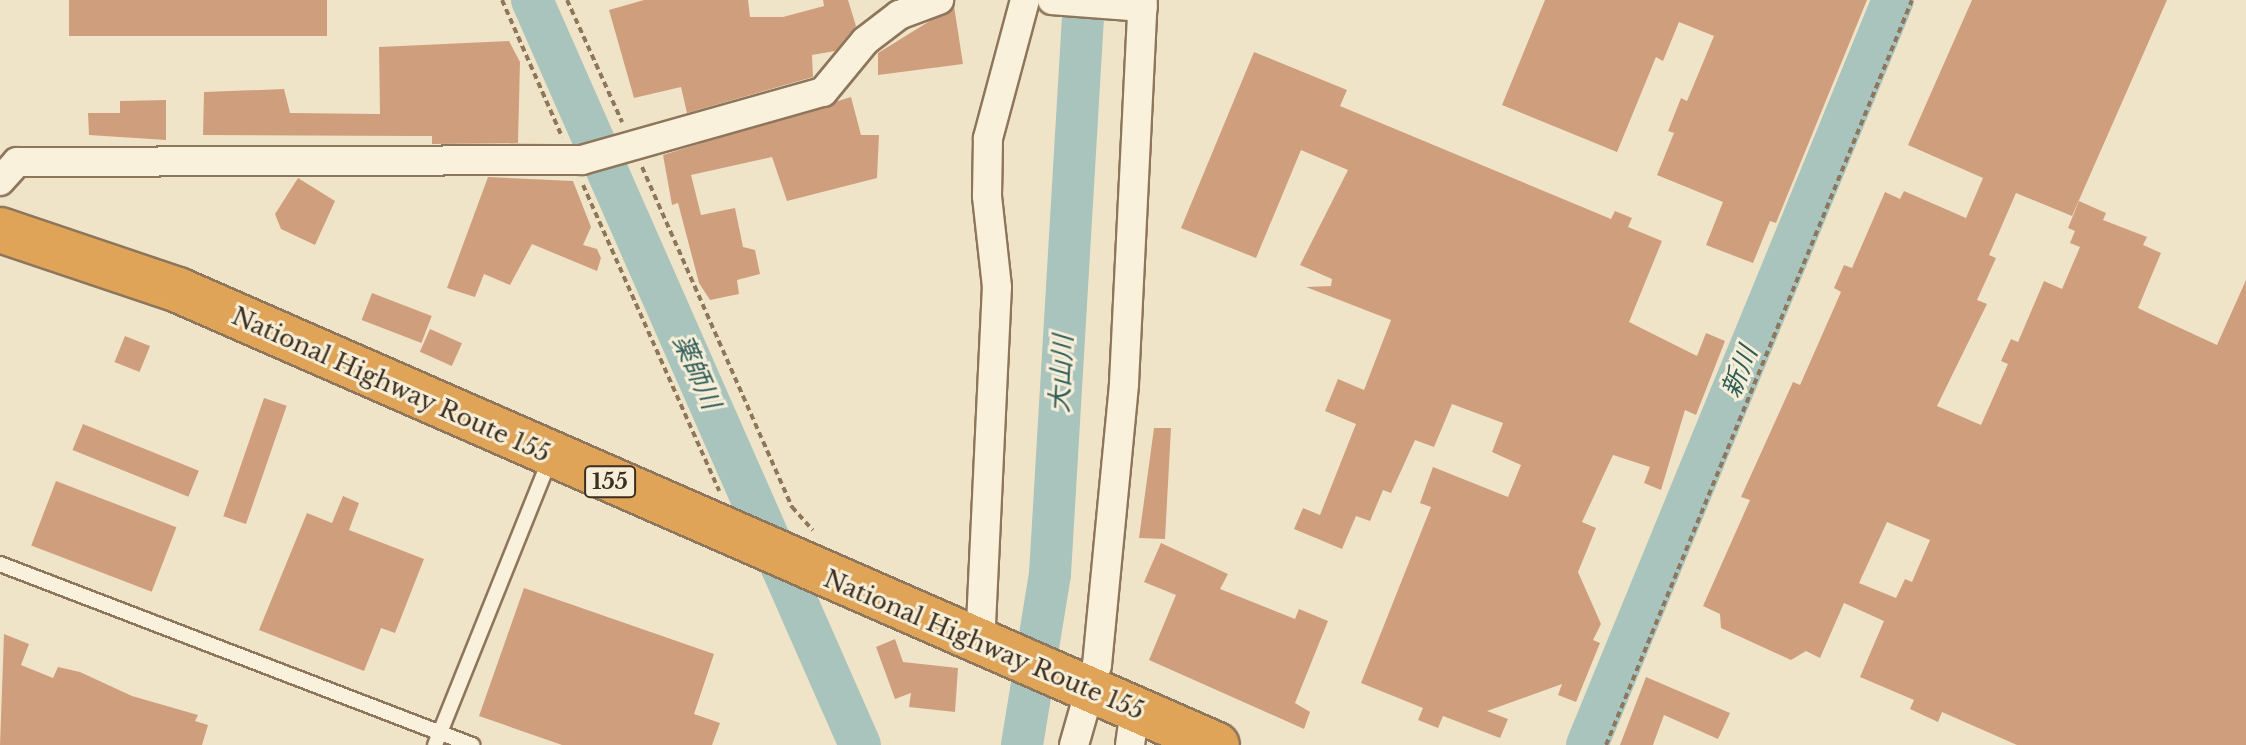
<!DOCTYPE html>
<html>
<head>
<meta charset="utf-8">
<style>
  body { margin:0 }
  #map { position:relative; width:2246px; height:745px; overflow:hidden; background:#f0e4c8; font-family:"Libre Baskerville","Noto Sans JP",serif }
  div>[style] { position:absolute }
  .river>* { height:42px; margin:-21px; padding:0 21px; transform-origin:21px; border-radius:21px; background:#a9c4bc }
  .building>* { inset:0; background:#cf9f7d; transform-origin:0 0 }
  .path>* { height:4px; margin-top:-2px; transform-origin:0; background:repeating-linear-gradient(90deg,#8d765c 0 6px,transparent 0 10px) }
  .roads { filter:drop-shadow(2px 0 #8d765c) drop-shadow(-2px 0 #8d765c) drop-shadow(0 2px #8d765c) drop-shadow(0 -2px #8d765c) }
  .lane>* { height:14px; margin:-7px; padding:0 7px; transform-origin:7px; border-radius:7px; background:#faf1dc }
  .street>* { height:28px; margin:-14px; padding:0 14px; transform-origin:14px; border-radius:14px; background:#faf1dc }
  .highway>* { height:44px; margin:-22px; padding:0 22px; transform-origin:22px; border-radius:22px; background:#e0a458 }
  span { translate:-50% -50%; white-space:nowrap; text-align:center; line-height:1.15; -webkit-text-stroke:6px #f7eed8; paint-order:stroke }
  .shield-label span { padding:2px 6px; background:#f7eed8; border:2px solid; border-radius:6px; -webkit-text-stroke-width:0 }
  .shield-label { font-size:22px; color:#3d2e20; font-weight:700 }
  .street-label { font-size:24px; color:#3d2e20 }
  .water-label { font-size:26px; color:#2f5d5a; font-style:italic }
</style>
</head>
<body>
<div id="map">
  <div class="river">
    <div style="left:532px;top:0;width:814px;rotate:66.24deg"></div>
    <div style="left:1022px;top:745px;width:173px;rotate:-80.7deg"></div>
    <div style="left:1050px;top:574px;width:575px;rotate:-86.61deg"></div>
    <div style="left:1587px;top:745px;width:805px;rotate:-67.67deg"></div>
  </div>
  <div class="building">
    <div style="left:69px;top:0;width:258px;height:36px"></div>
    <div style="clip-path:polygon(644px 0,748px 0,750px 17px,783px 17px,824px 6px,823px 0,848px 0,856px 26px,835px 51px,812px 55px,813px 77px,687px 113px,681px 87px,634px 98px,609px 10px)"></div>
    <div style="clip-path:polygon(1545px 0,1867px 0,1776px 223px,1770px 221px,1753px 263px,1706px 245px,1723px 202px,1657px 175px,1674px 133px,1668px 131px,1681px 98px,1687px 101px,1714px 36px,1679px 22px,1663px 61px,1656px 57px,1617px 152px,1502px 105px)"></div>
    <div style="clip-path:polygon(evenodd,1972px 0,2167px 0,2072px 216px,2016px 193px,1989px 255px,1996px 258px,1977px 300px,1987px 304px,1937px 406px,1981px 425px,2008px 364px,2001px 361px,2011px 339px,2018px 342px,2044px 281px,2062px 289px,2080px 247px,2070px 243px,2075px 231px,2068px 228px,2079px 201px,2106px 213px,2103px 220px,2147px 237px,2143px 245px,2161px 253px,2138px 308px,2163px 320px,2217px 345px,2246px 280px,2246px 745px,2017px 745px,1942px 712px,1938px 722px,1910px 709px,1914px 700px,1860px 677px,1884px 621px,1844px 603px,1820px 658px,1806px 651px,1791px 660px,1721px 628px,1720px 614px,1703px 606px,1750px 500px,1741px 497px,1793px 382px,1800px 385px,1841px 292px,1834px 288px,1844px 265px,1852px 268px,1885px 192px,1900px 199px,1904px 191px,1966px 218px,1983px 178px,1908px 145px,1972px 0,1887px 522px,1930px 540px,1912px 582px,1905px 579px,1896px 598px,1859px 583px,1887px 522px)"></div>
    <div style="clip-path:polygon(954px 6px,963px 64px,878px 75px,878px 53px)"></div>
    <div style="clip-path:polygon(509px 41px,520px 62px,518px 143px,555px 143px,432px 144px,432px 136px,413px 136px,203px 135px,204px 92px,284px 89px,290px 113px,380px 114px,379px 47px)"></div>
    <div style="clip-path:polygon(1254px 52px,1347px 90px,1340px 106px,1611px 219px,1615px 211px,1632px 218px,1628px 227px,1662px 241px,1629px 322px,1697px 356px,1706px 333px,1725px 341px,1696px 415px,1685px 410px,1661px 490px,1644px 483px,1650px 467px,1613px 455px,1582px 522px,1596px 528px,1578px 572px,1601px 624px,1593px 640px,1600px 643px,1576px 702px,1558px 695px,1562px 684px,1487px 711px,1508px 719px,1500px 738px,1443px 716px,1438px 728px,1418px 720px,1423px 708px,1361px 683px,1431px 507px,1420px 503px,1433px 467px,1508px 497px,1521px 465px,1492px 452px,1503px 423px,1452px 404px,1434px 447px,1415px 440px,1391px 493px,1383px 490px,1370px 521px,1356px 516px,1342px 549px,1294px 529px,1303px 508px,1320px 515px,1356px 424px,1325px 411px,1338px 379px,1364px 390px,1391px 320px,1306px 287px,1331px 286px,1332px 279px,1300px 265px,1348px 170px,1301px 150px,1256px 258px,1181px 228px)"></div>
    <div style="clip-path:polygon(851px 97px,861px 135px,879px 135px,877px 178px,787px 201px,772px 157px,691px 175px,701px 215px,735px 208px,743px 247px,755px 250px,760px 274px,737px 280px,739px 294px,710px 300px,699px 283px,678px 203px,672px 205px,663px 155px)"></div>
    <div style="clip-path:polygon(166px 100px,166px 140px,89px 135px,88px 113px,120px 113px,120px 101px)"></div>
    <div style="clip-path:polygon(488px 177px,573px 181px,591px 227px,583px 245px,597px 249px,601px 258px,597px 271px,532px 244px,510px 285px,484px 274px,475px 297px,447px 288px)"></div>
    <div style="clip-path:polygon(298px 178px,335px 201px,315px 245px,281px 229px,275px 214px)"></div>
    <div style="left:372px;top:293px;width:64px;height:29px;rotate:21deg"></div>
    <div style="left:430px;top:329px;width:35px;height:25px;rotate:24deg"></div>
    <div style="left:125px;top:336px;width:27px;height:28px;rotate:22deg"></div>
    <div style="left:264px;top:398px;width:24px;height:125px;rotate:19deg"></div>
    <div style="left:83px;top:424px;width:125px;height:28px;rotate:22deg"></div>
    <div style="clip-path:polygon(1154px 428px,1171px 428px,1165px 539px,1139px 538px)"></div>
    <div style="left:56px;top:481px;width:129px;height:69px;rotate:21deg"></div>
    <div style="clip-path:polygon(343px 496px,359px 503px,349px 530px,424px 559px,395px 633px,381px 628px,364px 671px,259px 630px,307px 513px,332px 523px)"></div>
    <div style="clip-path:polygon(1161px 543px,1228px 574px,1220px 589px,1295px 619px,1299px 609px,1328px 621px,1295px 703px,1310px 712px,1304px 729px,1149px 660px,1176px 595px,1144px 582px)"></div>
    <div style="clip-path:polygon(524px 588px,714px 654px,694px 714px,720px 723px,712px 745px,562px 745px,479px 716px)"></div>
    <div style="clip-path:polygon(4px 634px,29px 644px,21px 665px,53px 678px,58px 667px,80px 672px,132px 696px,198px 715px,195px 721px,208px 725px,202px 745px,0 745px)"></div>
    <div style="clip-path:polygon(895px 639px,903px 662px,958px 668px,955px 712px,909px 707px,911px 693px,895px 699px,876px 647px)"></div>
    <div style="clip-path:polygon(1646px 677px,1730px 713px,1718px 739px,1664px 715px,1653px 745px,1620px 745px)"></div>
  </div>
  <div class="path">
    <div style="left:502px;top:0;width:150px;rotate:66.3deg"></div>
    <div style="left:567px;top:0;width:134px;rotate:65.7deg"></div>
    <div style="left:642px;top:167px;width:372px;rotate:66.2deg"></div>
    <div style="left:792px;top:507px;width:31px;rotate:48deg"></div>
    <div style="left:583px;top:185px;width:335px;rotate:66deg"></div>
    <div style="left:1606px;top:745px;width:805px;rotate:-67.67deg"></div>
  </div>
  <div class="roads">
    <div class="lane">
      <div style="left:0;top:564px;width:506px;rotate:20.98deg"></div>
      <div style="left:435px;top:745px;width:311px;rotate:-68.1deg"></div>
    </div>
    <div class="street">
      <div style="left:1052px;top:0;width:91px;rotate:4.4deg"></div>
      <div style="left:0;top:181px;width:25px;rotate:-48deg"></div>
      <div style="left:17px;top:162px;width:565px;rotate:-0.2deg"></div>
      <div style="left:582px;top:160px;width:250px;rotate:-15.8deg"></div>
      <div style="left:823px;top:92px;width:66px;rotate:-50.5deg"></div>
      <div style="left:865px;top:41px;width:43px;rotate:-37.4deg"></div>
      <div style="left:899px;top:15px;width:43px;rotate:-20.6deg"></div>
      <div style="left:980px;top:646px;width:359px;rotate:-87.3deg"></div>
      <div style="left:997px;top:287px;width:92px;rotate:-96.3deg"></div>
      <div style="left:987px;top:196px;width:58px;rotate:-89deg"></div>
      <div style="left:988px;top:138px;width:143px;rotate:-75deg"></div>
      <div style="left:1074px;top:745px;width:83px;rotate:-74deg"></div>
      <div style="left:1097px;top:665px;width:283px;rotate:-84.5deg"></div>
      <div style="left:1124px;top:383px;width:383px;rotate:-87.2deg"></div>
      <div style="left:1130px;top:745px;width:36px;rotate:-82deg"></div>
    </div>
    <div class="highway">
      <div style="left:0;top:230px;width:188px;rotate:18.6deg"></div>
      <div style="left:178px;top:290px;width:1134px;rotate:23.65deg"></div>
    </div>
  </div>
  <div class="shield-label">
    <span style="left:610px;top:482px">155</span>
  </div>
  <div class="street-label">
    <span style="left:391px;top:385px;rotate:24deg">National Highway Route 155</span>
    <span style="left:984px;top:645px;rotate:23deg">National Highway Route 155</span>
  </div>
  <div class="water-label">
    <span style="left:696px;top:372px;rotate:66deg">薬師川</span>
    <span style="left:1740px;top:372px;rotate:-68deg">新川</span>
    <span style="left:1062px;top:374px;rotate:-87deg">大山川</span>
  </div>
</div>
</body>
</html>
